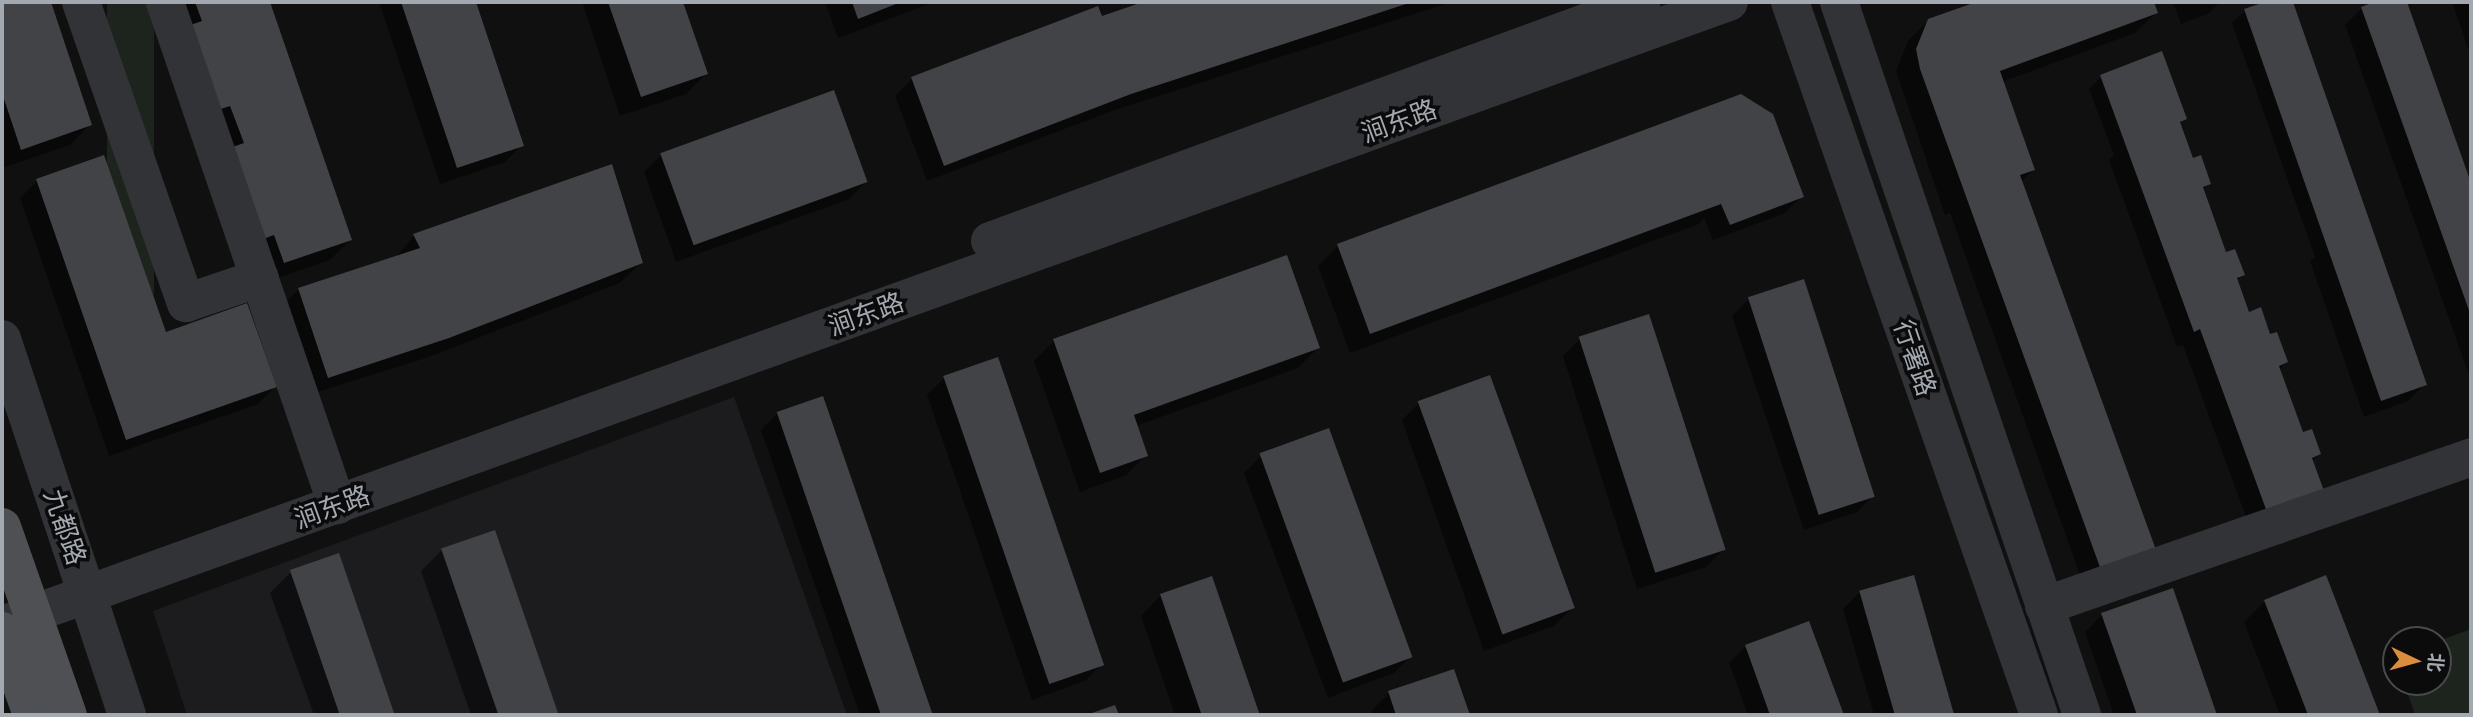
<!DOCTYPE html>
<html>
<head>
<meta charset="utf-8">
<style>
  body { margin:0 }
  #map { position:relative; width:2473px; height:717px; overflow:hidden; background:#101011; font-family:Mulish,"Noto Sans SC",sans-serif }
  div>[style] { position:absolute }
  .built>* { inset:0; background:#1c1c1e }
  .green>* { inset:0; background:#1d231d; transform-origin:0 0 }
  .shadow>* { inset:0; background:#0007 }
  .building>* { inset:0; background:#424346; transform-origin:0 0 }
  .minor>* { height:38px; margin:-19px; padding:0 19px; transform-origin:19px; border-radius:19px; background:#313336 }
  .major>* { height:38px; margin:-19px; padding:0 19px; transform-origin:19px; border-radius:19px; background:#4e5054 }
  .major-bridge>* { height:38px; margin:-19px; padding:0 19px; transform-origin:19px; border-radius:19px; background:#4e5054 }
  span { translate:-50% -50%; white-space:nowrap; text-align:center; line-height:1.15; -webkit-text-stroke:7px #0b0b0c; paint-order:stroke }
  .street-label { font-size:26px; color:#a3a9b0 }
  .frame { position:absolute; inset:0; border:4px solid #a3a9b0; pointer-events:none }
  .north { position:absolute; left:2382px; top:626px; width:70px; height:70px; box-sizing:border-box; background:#0b0b0c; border:2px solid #484a4e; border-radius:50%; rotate:95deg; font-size:19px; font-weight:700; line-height:28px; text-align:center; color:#a3a9b0 }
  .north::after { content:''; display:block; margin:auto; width:24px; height:32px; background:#db8d3e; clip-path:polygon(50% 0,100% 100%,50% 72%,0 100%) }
</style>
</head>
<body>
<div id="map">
  <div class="built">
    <div style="clip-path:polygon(734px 397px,847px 715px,187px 715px,153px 611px)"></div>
  </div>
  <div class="green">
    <div style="left:107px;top:2px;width:47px;height:293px"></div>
    <div style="clip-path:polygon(2471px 629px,2471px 715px,2415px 715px,2404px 682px,2438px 682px,2438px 641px)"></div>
  </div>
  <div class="shadow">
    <div style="clip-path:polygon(2px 2px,49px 2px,90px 124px,70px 145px,2px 168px)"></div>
    <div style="clip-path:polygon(168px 2px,269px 2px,350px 240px,330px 260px,263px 283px)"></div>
    <div style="clip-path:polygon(379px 2px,474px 2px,522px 145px,505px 162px,440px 184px)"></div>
    <div style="clip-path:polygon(582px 2px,682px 2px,706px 74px,686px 94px,620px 116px)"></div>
    <div style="clip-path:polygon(825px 2px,934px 2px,838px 38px)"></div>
    <div style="clip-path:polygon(1148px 2px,1452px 2px,1112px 111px,927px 181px,895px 96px,912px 79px,1097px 8px,1101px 18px)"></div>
    <div style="clip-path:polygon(1980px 2px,2152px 2px,2156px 13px,2135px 33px,2002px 82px,2033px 170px,2021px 182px,2153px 549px,2084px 586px,1950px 213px,1945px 215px,1896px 71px,1908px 41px,1929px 20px)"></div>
    <div style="clip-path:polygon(2173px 2px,2220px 2px,2208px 14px,2181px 24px)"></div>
    <div style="clip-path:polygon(2270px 2px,2291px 2px,2425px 384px,2408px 401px,2364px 417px,2310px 261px,2315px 257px,2232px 23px,2245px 11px)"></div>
    <div style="clip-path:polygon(2379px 2px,2405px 2px,2471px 188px,2470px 378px,2345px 25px,2362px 8px)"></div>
    <div style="clip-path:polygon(2452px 2px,2471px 2px,2471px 57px)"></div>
    <div style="clip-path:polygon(2101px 77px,2185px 118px,2179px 125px,2192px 160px,2209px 184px,2202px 190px,2225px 254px,2243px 275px,2236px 281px,2248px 314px,2269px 337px,2286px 362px,2279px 370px,2302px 435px,2319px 454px,2250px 528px,2183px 345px,2177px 347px,2109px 160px,2114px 155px,2089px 89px)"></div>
    <div style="clip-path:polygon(1741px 96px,1772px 115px,1802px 196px,1785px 213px,1713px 240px,1704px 218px,1699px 224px,1350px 353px,1318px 266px,1338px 246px)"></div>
    <div style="clip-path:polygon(661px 155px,866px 182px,849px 199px,676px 262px,644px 172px)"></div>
    <div style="clip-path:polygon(37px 181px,165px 334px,275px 387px,258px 404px,109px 456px,20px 198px)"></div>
    <div style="clip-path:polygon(414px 236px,641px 263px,620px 283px,429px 357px,311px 394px,282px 306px,299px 289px,395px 258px)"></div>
    <div style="clip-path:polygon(1749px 299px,1874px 495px,1857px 512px,1804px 530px,1732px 316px)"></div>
    <div style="clip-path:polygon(1580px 339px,1723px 550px,1706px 567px,1637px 589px,1563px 356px)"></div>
    <div style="clip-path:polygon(1054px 341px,1318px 348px,1298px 368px,1136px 426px,1146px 455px,1126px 475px,1080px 492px,1034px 361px)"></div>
    <div style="clip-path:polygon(944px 378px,1102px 664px,1085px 681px,1032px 700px,927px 395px)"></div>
    <div style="clip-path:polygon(822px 398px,932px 715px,860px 715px,761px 430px,778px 413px)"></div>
    <div style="clip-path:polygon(1419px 403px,1571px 609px,1554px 626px,1484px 651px,1402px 420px)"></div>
    <div style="clip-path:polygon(1261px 456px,1411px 656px,1394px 673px,1328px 698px,1244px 473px)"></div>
    <div style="clip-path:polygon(494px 532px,557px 715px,471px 715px,421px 571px,442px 550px)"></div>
    <div style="clip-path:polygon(338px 556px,394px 715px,314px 715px,270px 593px,291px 572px)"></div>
    <div style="clip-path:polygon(1913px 577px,1952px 715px,1874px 715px,1843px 609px,1860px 592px)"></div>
    <div style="clip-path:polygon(1211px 578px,1257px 715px,1175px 715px,1141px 616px,1161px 595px)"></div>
    <div style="clip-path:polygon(2325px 578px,2378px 715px,2280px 715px,2244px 622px,2265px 601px)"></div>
    <div style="clip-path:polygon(2171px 590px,2215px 715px,2114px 715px,2085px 632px,2102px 615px)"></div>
    <div style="clip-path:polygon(1808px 623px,1842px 715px,1748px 715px,1729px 663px,1746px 646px)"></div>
    <div style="clip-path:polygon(1453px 671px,1468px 715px,1373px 715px,1372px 710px,1389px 693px)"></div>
  </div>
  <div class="building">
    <div style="clip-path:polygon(2px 2px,51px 2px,92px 125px,21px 150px,2px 93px)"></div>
    <div style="clip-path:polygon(195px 2px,270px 2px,352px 240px,284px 263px,274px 235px,255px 242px,224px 150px,244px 143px,230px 106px,211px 112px,182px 28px,202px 21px)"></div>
    <div style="clip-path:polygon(401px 2px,476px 2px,524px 146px,457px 168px)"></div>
    <div style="clip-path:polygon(608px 2px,683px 2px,708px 74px,641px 97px)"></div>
    <div style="clip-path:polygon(852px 2px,901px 2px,858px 19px)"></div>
    <div style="clip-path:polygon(1143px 2px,1412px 2px,1131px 94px,944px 166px,911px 77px,1098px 6px,1102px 16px)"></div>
    <div style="clip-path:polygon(1976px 2px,2154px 2px,2158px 13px,2000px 71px,2035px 170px,2020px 175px,2156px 550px,2101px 570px,1920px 69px,1916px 49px,1928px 19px)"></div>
    <div style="clip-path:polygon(2265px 2px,2293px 2px,2427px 385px,2381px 401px,2244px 9px)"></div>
    <div style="clip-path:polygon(2374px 2px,2407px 2px,2471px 183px,2471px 316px,2361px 7px)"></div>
    <div style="clip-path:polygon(2162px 51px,2187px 119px,2180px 122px,2193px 158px,2201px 155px,2211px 184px,2203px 187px,2226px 252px,2235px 249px,2245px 275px,2237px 278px,2249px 312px,2261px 307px,2270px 334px,2277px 332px,2288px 362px,2279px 366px,2303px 432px,2312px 429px,2321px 454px,2312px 458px,2324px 491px,2267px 512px,2200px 329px,2194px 332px,2100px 75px)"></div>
    <div style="left:834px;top:90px;width:98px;height:185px;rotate:70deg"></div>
    <div style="clip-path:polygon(1741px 94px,1773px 114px,1804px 197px,1730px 225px,1721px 204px,1370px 334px,1337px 244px)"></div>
    <div style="clip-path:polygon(104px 155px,166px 332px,247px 303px,277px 387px,126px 440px,36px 179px)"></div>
    <div style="clip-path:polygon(612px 164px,643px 263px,449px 338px,328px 378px,298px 288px,420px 248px,413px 234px)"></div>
    <div style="clip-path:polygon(1287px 255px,1320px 348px,1134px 415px,1148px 456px,1100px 473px,1053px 339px)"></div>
    <div style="left:1804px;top:279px;width:229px;height:59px;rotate:72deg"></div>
    <div style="left:1649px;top:314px;width:248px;height:74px;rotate:72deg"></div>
    <div style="left:998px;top:357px;width:326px;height:58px;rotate:71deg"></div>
    <div style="left:1490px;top:375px;width:248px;height:77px;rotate:70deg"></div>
    <div style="left:823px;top:396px;width:337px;height:49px;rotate:71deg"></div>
    <div style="left:1329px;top:428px;width:244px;height:74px;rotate:70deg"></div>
    <div style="left:495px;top:530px;width:196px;height:57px;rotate:71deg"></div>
    <div style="left:339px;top:553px;width:172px;height:52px;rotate:71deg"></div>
    <div style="left:1914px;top:575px;width:146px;height:57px;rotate:74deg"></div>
    <div style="clip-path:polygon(2326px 575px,2380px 715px,2308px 715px,2264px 600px)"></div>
    <div style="left:1212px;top:576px;width:147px;height:55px;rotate:71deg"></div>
    <div style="clip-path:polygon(2173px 588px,2217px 715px,2137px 715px,2101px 613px)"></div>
    <div style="clip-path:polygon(1809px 621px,1844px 715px,1770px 715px,1745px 645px)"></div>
    <div style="clip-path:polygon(1454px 669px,1470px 715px,1396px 715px,1388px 691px)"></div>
    <div style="clip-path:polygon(1115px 705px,1119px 715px,1086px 715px)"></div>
  </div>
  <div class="minor">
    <div style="left:81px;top:2px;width:319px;rotate:70.8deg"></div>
    <div style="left:186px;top:303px;width:78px;rotate:-18.7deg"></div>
    <div style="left:165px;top:2px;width:532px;rotate:71.12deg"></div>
    <div style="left:1790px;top:2px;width:755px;rotate:70.75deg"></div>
    <div style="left:1839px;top:2px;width:753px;rotate:71.18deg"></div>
    <div style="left:990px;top:241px;width:694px;rotate:-20.13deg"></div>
    <div style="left:2px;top:339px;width:396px;rotate:71.6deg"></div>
    <div style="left:2044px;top:606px;width:452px;rotate:-19.2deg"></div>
    <div style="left:2px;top:625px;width:1836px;rotate:-19.84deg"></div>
  </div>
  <div class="major">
    <div style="left:2px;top:631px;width:89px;rotate:70.3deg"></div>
  </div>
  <div class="major-bridge">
    <div style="left:2px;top:527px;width:199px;rotate:70.7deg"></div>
  </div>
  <div class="street-label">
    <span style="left:1399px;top:121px;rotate:-20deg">涧东路</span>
    <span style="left:866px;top:314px;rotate:-20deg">涧东路</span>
    <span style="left:1915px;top:358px;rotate:71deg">行署路</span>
    <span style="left:332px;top:507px;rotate:-20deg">涧东路</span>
    <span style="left:65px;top:527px;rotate:71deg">九都路</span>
  </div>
  <div class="frame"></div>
  <div class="north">北</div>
</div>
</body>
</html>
